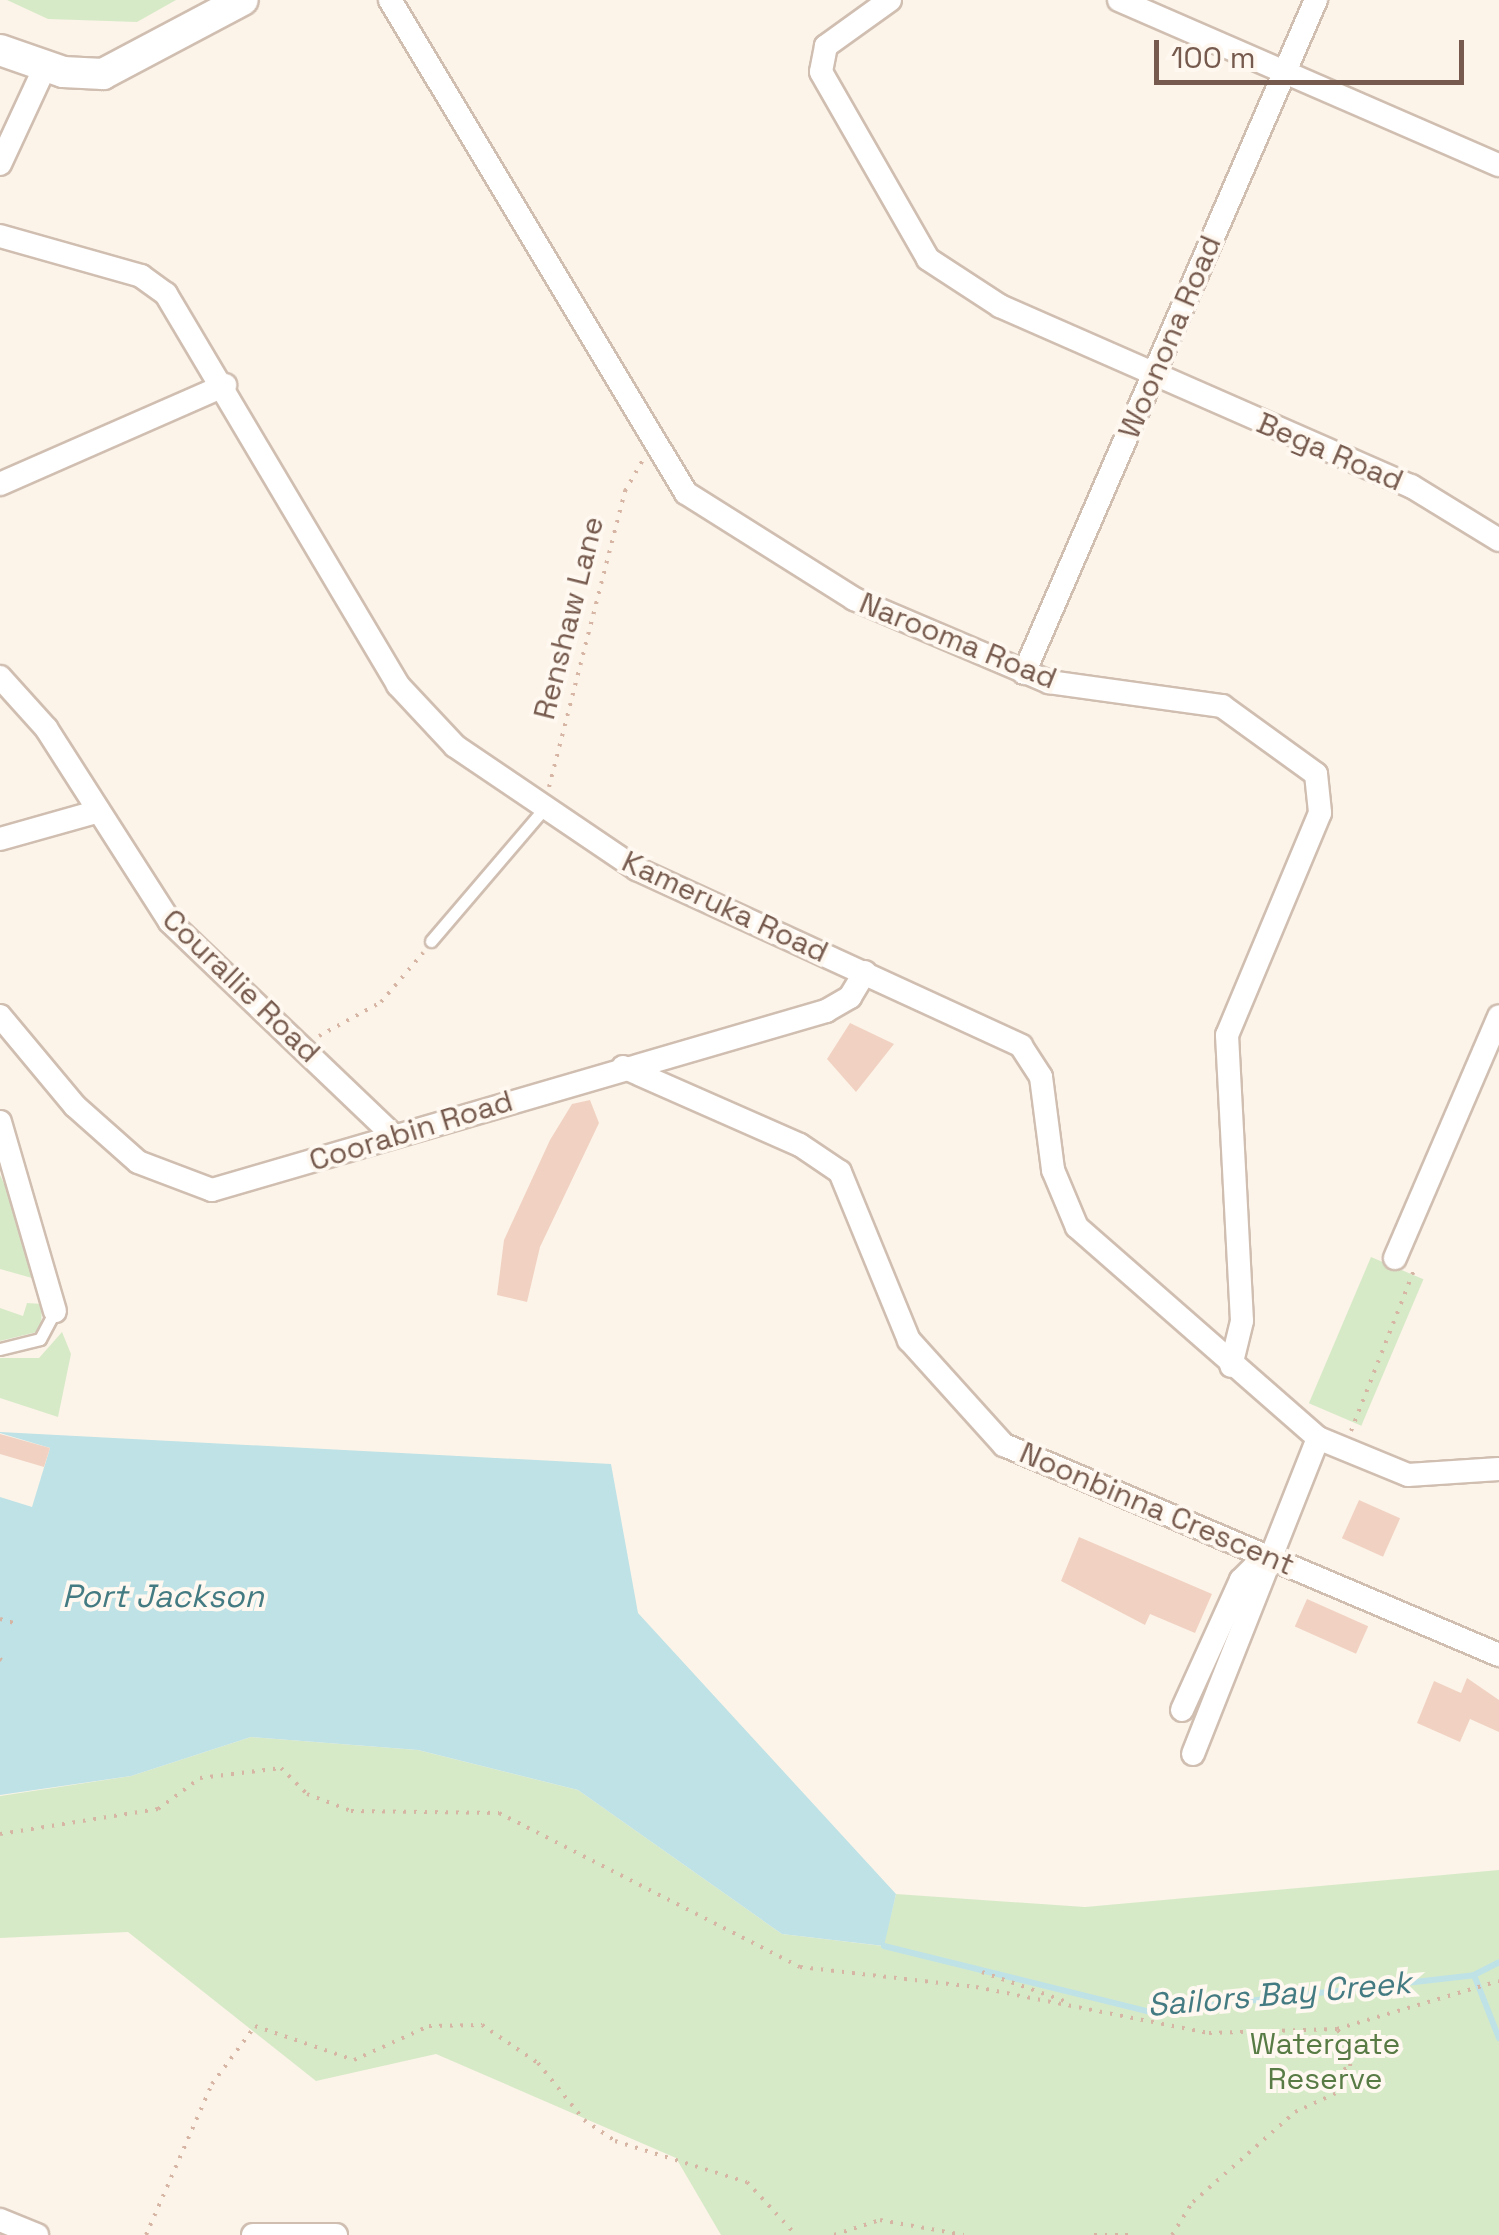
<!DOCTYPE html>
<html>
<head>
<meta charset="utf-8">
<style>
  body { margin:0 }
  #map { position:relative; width:1499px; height:2235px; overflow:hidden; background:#fcf4e9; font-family:"Space Grotesk",sans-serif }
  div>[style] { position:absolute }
  .green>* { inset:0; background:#d7eac8; transform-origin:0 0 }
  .water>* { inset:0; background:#bee2e6 }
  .pier>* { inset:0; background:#fcf4e9 }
  .stream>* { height:6px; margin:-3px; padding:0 3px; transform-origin:3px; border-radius:3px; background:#bee2e6 }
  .building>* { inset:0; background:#f1d2c2; transform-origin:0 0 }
  .path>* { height:4px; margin-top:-2px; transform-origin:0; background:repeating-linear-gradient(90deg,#d6b5a4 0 2.5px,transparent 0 10.5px) }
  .roads { filter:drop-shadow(2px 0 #d0beb1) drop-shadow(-2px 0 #d0beb1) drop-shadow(0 2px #d0beb1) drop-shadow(0 -2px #d0beb1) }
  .service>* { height:11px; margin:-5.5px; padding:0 5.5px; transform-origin:5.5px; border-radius:5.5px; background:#fff }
  .minor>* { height:22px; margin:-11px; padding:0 11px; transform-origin:11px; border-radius:11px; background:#fff }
  .tertiary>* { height:30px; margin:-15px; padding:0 15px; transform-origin:15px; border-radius:15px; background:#fff }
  span { translate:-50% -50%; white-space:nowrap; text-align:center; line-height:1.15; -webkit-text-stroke:8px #fef8f0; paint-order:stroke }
  .street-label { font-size:30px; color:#765a4d }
  .park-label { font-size:30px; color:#587b45 }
  .water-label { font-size:32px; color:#447b82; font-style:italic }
  .scale { position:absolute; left:1154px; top:40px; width:310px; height:45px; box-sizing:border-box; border:5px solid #765a4d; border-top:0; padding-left:12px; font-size:30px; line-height:35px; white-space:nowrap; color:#765a4d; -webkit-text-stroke:8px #fef8f0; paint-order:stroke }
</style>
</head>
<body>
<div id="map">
  <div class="green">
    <div style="clip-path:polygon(7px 0,176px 0,137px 22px,48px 19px)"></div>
    <div style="clip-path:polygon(0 1175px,34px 1246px,41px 1270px,32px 1278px,0 1269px)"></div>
    <div style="left:1371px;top:1257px;width:57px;height:159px;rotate:23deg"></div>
    <div style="clip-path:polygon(27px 1303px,42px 1304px,41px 1331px,0 1341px,0 1308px,23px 1316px)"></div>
    <div style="clip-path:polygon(62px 1332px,71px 1354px,58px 1417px,0 1398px,0 1358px,39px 1358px)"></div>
    <div style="clip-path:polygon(251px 1737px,418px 1750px,578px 1790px,782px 1934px,883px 1946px,896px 1894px,1085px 1907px,1499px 1870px,1499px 2235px,721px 2235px,676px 2158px,436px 2054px,316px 2081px,128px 1932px,0 1938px,0 1796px,131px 1776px)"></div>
  </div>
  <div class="water">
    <div style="clip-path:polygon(0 1432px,611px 1464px,638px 1613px,896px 1894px,884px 1946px,782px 1934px,578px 1790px,418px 1750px,251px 1737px,131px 1776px,0 1795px)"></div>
  </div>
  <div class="pier">
    <div style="clip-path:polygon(0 1433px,50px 1448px,32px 1507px,0 1497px)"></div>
  </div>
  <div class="stream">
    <div style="left:884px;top:1946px;width:275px;rotate:13.9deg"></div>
    <div style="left:1151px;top:2012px;width:325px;rotate:-6.5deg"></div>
    <div style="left:1474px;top:1975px;width:28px;rotate:-27deg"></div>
    <div style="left:1474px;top:1975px;width:68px;rotate:68.4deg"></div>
  </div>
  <div class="building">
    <div style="clip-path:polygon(850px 1023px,894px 1044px,856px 1092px,827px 1059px)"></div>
    <div style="clip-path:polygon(590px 1100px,599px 1123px,540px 1247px,527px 1302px,497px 1295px,504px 1240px,550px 1140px,572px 1104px)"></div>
    <div style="clip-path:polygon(0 1434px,50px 1448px,44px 1467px,0 1454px)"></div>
    <div style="left:1359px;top:1500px;width:45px;height:42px;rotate:24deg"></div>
    <div style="clip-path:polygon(1079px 1537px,1212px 1594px,1195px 1633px,1150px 1614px,1145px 1625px,1061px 1581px)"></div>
    <div style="left:1307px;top:1599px;width:67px;height:30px;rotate:24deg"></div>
    <div style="clip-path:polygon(1467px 1678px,1499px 1700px,1499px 1732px,1470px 1719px,1460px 1742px,1417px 1723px,1434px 1681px,1461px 1693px)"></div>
  </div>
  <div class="path">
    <div style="left:549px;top:787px;width:306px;rotate:-75.6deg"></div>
    <div style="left:625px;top:491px;width:36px;rotate:-60deg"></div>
    <div style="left:319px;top:1036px;width:71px;rotate:-28.7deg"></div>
    <div style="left:381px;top:1002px;width:65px;rotate:-49.4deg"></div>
    <div style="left:1351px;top:1431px;width:175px;rotate:-68.6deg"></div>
    <div style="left:0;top:1619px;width:15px;rotate:16deg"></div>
    <div style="left:0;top:1659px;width:2px;rotate:27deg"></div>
    <div style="left:0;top:1834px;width:160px;rotate:-9deg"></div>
    <div style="left:158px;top:1809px;width:52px;rotate:-36.4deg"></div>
    <div style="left:200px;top:1778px;width:82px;rotate:-7deg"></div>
    <div style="left:281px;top:1768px;width:37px;rotate:45deg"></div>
    <div style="left:307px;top:1794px;width:47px;rotate:21.1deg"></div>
    <div style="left:351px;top:1811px;width:148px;rotate:0.8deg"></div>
    <div style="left:499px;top:1813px;width:338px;rotate:27.1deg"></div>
    <div style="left:800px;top:1967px;width:177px;rotate:6.5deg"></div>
    <div style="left:976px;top:1987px;width:237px;rotate:11.2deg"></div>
    <div style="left:1209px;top:2033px;width:128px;rotate:-1.8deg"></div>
    <div style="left:1337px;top:2029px;width:169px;rotate:-16.5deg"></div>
    <div style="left:982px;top:1972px;width:93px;rotate:19.4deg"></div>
    <div style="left:146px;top:2235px;width:165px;rotate:-66.4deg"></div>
    <div style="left:212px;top:2084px;width:72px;rotate:-53.4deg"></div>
    <div style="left:255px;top:2026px;width:105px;rotate:19deg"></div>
    <div style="left:354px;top:2060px;width:82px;rotate:-24.4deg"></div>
    <div style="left:429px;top:2026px;width:53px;rotate:-1.1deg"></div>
    <div style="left:482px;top:2025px;width:68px;rotate:34.2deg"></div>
    <div style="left:538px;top:2063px;width:73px;rotate:51.1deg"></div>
    <div style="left:584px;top:2120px;width:37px;rotate:34deg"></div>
    <div style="left:615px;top:2141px;width:138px;rotate:17.3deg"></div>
    <div style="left:747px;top:2182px;width:72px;rotate:47.2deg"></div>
    <div style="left:834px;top:2235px;width:48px;rotate:-18.1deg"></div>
    <div style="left:880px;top:2220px;width:85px;rotate:10.1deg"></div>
    <div style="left:1094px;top:2235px;width:37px"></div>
    <div style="left:1172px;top:2235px;width:39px;rotate:-58deg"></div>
    <div style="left:1193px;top:2202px;width:136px;rotate:-41.4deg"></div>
    <div style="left:1295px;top:2112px;width:55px;rotate:-24.7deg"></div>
    <div style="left:1345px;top:2089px;width:17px;rotate:-126deg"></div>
    <div style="left:1335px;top:2075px;width:17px;rotate:-31deg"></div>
    <div style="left:1350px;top:2066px;width:17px;rotate:-83deg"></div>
    <div style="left:1352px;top:2049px;width:25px;rotate:-127deg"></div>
  </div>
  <div class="roads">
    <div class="service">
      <div style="left:431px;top:941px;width:172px;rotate:-49.5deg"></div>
      <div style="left:0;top:1349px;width:41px;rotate:-14deg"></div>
      <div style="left:40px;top:1339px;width:32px;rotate:-62deg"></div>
    </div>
    <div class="minor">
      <div style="left:390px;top:0;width:575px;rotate:59.02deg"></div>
      <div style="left:686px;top:493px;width:199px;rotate:32.2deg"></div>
      <div style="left:854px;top:599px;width:212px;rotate:23.1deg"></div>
      <div style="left:1049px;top:682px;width:175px;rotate:7.9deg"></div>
      <div style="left:1222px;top:706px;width:116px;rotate:35.9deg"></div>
      <div style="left:1316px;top:774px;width:39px;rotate:84deg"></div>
      <div style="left:1320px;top:813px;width:241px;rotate:112.7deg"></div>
      <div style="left:1227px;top:1035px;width:286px;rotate:87deg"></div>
      <div style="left:1242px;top:1321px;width:46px;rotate:103.7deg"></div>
      <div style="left:890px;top:0;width:79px;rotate:144.3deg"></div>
      <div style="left:826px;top:46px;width:26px;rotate:101deg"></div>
      <div style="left:821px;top:72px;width:215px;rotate:60.2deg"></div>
      <div style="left:928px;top:259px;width:86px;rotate:33.1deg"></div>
      <div style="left:1000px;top:306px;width:449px;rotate:23.7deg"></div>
      <div style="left:1411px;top:486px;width:103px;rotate:31.5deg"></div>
      <div style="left:1119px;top:0;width:414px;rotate:23.5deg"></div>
      <div style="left:0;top:164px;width:107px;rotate:-65.1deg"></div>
      <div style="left:0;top:236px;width:147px;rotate:15.8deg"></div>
      <div style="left:141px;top:276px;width:31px;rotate:36deg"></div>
      <div style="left:166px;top:294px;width:455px;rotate:59.3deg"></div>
      <div style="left:398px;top:685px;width:83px;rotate:46.9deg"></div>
      <div style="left:455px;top:746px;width:220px;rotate:34.1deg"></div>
      <div style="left:637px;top:869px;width:423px;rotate:24.7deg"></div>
      <div style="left:1021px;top:1046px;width:37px;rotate:57deg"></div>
      <div style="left:1041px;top:1077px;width:94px;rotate:82.6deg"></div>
      <div style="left:1053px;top:1170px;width:62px;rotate:67.2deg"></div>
      <div style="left:1077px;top:1227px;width:320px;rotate:41.2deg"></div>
      <div style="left:1318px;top:1438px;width:97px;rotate:22.3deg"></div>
      <div style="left:1408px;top:1475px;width:91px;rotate:-3.8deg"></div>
      <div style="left:0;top:484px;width:246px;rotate:-23.7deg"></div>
      <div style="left:1024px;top:673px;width:734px;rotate:-66.55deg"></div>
      <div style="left:0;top:677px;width:69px;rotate:48deg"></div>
      <div style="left:46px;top:728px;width:230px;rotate:57.4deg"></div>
      <div style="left:170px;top:922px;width:310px;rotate:43.7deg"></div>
      <div style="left:0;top:839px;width:100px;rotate:-15.7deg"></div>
      <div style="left:0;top:1016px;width:117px;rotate:50.2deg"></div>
      <div style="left:75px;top:1106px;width:84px;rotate:41.6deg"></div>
      <div style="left:138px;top:1162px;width:79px;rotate:20.7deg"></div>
      <div style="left:212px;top:1190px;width:640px;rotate:-16.25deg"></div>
      <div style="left:826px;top:1011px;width:28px;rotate:-30deg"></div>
      <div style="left:850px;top:997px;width:29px;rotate:-59deg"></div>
      <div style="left:623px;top:1067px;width:193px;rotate:23.8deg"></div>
      <div style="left:800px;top:1145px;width:48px;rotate:34deg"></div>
      <div style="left:840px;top:1172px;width:182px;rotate:67.7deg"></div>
      <div style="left:909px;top:1340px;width:142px;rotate:47.9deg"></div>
      <div style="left:1004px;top:1445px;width:538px;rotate:22.99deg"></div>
      <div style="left:0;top:1122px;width:197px;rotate:73.8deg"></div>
      <div style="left:1395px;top:1258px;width:263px;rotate:-66.7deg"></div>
      <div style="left:1182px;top:1710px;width:143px;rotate:-65.6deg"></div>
      <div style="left:1241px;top:1580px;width:35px;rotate:-45deg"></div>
      <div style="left:1193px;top:1754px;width:340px;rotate:-68.4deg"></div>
      <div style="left:0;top:2220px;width:40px;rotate:22deg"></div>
      <div style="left:253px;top:2235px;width:83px"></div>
    </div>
    <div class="tertiary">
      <div style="left:0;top:50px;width:67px;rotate:19.2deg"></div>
      <div style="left:63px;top:72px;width:40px;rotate:2.9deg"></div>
      <div style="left:103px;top:74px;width:158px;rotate:-27.9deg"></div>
    </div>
  </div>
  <div class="street-label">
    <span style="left:1170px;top:337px;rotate:-67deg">Woonona Road</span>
    <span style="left:1330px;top:452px;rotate:23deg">Bega Road</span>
    <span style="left:569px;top:618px;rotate:-76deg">Renshaw Lane</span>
    <span style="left:958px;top:641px;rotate:22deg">Narooma Road</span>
    <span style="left:725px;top:907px;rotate:25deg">Kameruka Road</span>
    <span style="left:241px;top:986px;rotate:44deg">Courallie Road</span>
    <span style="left:411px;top:1131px;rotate:-17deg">Coorabin Road</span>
    <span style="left:1157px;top:1509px;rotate:23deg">Noonbinna Crescent</span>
  </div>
  <div class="park-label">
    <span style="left:1325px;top:2061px">Watergate<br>Reserve</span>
  </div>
  <div class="water-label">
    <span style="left:163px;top:1596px">Port Jackson</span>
    <span style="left:1279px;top:1994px;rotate:-5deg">Sailors Bay Creek</span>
  </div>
  <div class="scale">100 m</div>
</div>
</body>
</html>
